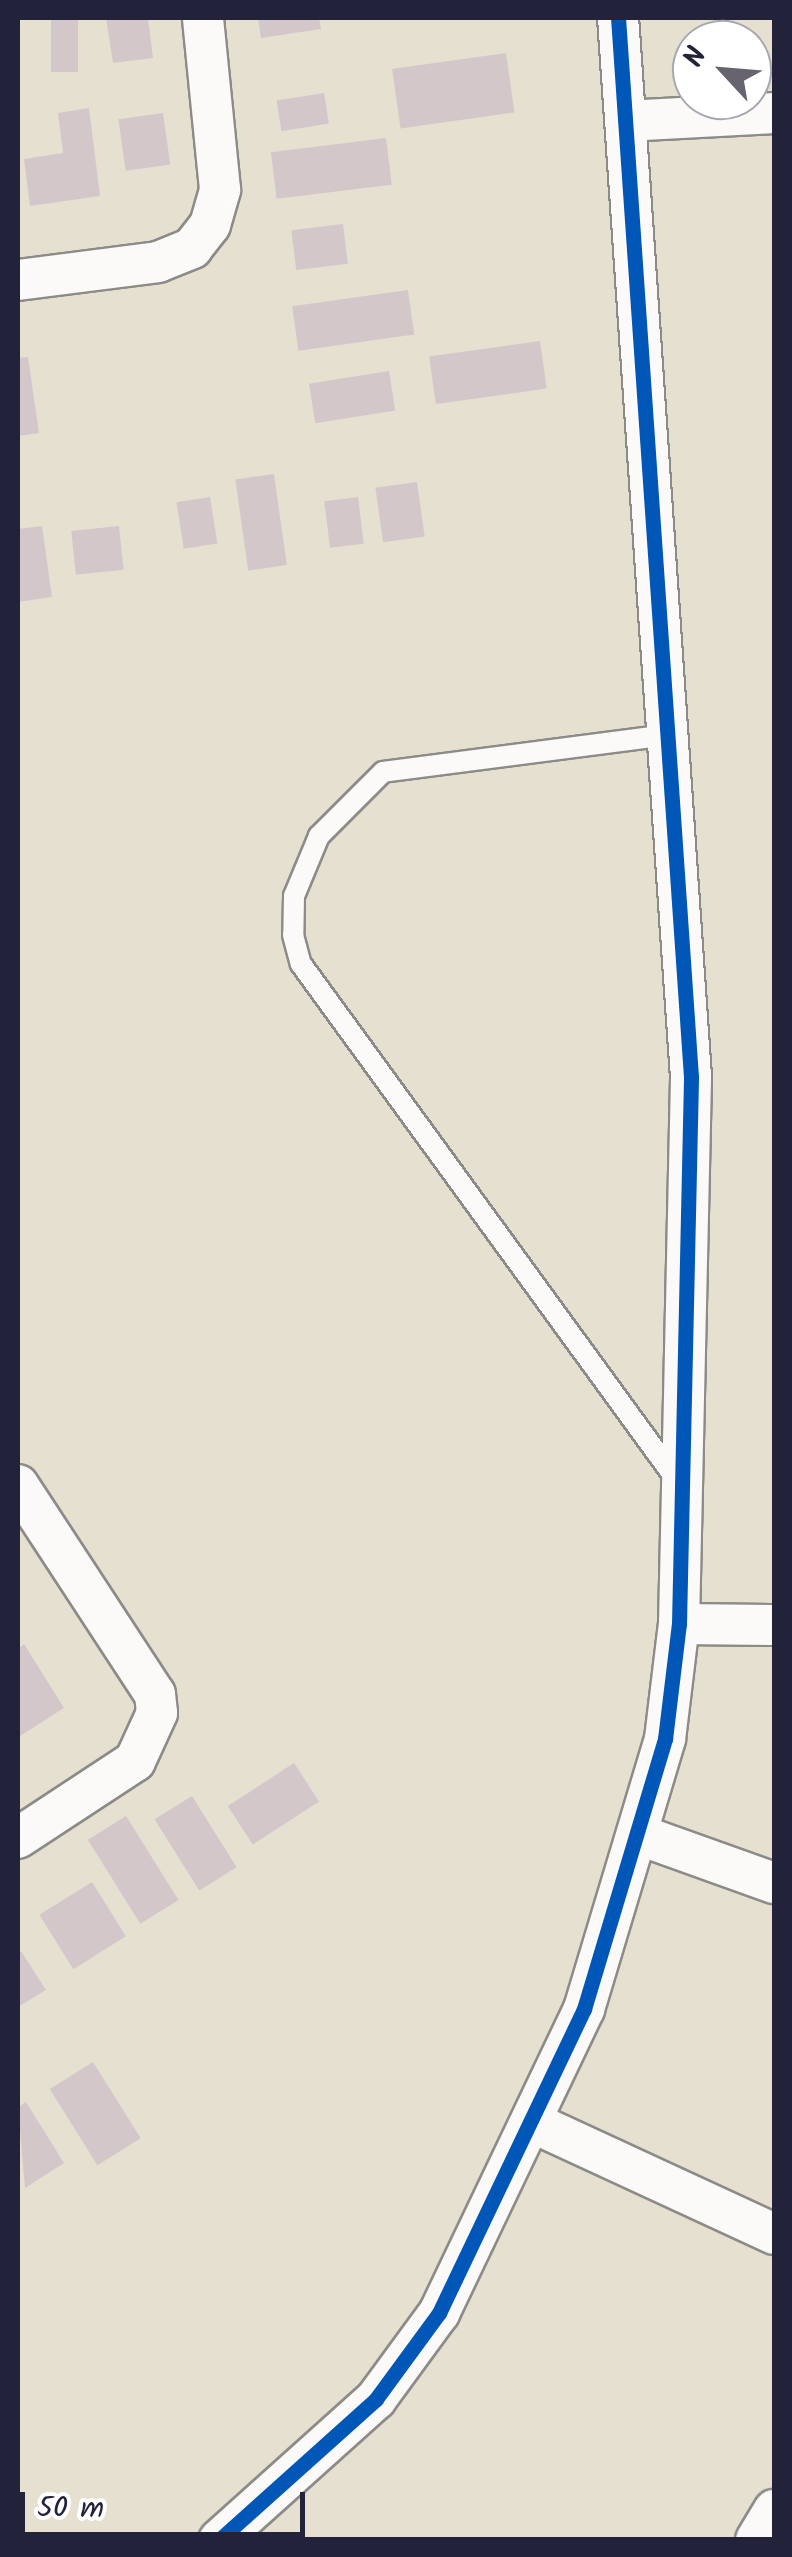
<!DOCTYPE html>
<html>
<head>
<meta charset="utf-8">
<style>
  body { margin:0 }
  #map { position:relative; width:792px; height:2557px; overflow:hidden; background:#e6e0d1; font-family:Kalam,sans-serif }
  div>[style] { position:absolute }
  .building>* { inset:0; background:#d3c7ca; transform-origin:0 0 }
  .roads { filter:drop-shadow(2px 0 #8d8b87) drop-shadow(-2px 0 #8d8b87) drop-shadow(0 2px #8d8b87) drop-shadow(0 -2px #8d8b87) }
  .service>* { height:20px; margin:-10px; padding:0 10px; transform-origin:10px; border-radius:10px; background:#fbfaf8 }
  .minor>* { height:40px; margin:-20px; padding:0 20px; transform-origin:20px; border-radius:20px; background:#fbfaf8 }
  .cycleway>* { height:15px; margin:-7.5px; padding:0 7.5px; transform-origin:7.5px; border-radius:7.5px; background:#0057b8 }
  span { translate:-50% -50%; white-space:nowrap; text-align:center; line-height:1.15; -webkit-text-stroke:10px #fff; paint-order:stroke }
  .frame { position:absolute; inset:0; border:20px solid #22223b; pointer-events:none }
  .north { position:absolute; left:672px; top:20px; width:100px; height:100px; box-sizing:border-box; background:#fff; border:2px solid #a7a7b1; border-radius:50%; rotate:296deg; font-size:28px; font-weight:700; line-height:40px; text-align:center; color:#22223b }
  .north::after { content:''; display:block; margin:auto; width:35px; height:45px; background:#676470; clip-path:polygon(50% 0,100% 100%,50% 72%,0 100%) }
  .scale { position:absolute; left:20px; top:2492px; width:285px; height:45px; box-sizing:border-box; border:5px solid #22223b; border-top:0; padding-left:12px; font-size:30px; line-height:35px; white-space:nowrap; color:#22223b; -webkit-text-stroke:8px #fff; paint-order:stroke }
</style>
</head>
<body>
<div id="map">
  <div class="building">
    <div style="left:51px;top:18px;width:27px;height:54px"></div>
    <div style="clip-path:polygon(106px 18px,148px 18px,153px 58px,113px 63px)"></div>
    <div style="clip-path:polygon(258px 18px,319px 18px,321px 29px,261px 38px)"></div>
    <div style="left:506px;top:53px;width:60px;height:115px;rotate:82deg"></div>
    <div style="left:324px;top:93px;width:31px;height:48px;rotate:81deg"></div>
    <div style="clip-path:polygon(89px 108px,100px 196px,30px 206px,24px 159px,63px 153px,58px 113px)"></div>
    <div style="left:163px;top:113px;width:52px;height:45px;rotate:82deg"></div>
    <div style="left:386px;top:138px;width:47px;height:116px;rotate:83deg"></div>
    <div style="left:343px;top:224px;width:40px;height:52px;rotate:83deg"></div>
    <div style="left:408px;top:290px;width:45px;height:117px;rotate:82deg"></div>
    <div style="left:540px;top:341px;width:48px;height:112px;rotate:82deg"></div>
    <div style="clip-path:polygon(28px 357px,39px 433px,18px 436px,18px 358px)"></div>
    <div style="left:389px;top:371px;width:40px;height:81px;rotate:81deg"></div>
    <div style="left:274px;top:474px;width:92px;height:39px;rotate:82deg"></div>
    <div style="left:417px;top:482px;width:55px;height:42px;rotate:82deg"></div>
    <div style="left:210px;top:497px;width:47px;height:34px;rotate:81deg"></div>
    <div style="left:358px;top:497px;width:47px;height:34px;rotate:83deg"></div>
    <div style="clip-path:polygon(42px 526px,52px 597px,18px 602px,18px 529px)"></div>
    <div style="left:119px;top:526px;width:44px;height:48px;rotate:84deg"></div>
    <div style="clip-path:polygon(24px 1644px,64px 1708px,20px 1736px,18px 1649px)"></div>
    <div style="left:294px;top:1763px;width:46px;height:79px;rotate:57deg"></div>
    <div style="left:192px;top:1796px;width:84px;height:44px;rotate:58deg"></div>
    <div style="left:126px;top:1816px;width:99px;height:45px;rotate:58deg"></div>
    <div style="left:92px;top:1882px;width:64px;height:62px;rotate:58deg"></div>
    <div style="clip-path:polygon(21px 1951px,46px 1990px,18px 2007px,18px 1954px)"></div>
    <div style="left:93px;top:2062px;width:90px;height:51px;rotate:58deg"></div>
    <div style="clip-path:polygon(26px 2102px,64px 2163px,25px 2188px,18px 2107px)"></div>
  </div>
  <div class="roads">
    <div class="service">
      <div style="left:667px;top:735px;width:286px;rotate:172.6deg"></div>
      <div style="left:383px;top:772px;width:91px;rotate:135deg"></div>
      <div style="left:319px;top:836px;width:65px;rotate:112.6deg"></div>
      <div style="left:294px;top:896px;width:39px;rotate:91deg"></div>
      <div style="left:293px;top:935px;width:30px;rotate:75deg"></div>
      <div style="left:301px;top:964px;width:637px;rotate:53.94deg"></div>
    </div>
    <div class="minor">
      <div style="left:626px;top:121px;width:148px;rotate:-3.1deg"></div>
      <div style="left:18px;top:280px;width:141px;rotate:-7.3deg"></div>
      <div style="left:158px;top:262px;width:37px;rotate:-22deg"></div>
      <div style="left:192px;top:248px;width:29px;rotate:-52deg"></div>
      <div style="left:210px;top:225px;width:37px;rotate:-74deg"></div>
      <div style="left:220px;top:189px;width:172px;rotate:-95.7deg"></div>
      <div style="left:18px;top:1485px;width:250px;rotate:56.8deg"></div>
      <div style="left:155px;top:1694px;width:19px;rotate:84deg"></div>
      <div style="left:157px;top:1713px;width:53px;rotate:114.6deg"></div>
      <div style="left:135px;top:1761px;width:140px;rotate:146.7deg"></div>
      <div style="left:679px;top:1624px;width:95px;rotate:0.6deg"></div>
      <div style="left:637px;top:1834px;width:145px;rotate:19.7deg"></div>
      <div style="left:534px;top:2123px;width:264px;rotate:24.8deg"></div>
      <div style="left:219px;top:2540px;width:211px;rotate:-41.9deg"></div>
      <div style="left:376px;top:2399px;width:107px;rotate:-53.8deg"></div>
      <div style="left:439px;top:2313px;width:337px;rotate:-64.5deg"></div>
      <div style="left:584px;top:2009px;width:282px;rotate:-73.3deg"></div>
      <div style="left:665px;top:1739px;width:116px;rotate:-83.1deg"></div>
      <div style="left:679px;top:1624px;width:547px;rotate:-88.74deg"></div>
      <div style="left:691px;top:1077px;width:1062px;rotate:-93.94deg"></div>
      <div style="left:756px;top:2540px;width:35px;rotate:-59deg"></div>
    </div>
  </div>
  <div class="cycleway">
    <div style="left:219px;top:2540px;width:211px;rotate:-41.9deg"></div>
    <div style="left:376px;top:2399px;width:107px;rotate:-53.8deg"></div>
    <div style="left:439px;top:2313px;width:337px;rotate:-64.5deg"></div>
    <div style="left:584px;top:2009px;width:282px;rotate:-73.3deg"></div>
    <div style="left:665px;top:1739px;width:116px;rotate:-83.1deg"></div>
    <div style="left:679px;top:1624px;width:547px;rotate:-88.74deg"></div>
    <div style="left:691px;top:1077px;width:1062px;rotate:-93.94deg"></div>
  </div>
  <div class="frame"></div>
  <div class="north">N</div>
  <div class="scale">50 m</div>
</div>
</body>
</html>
